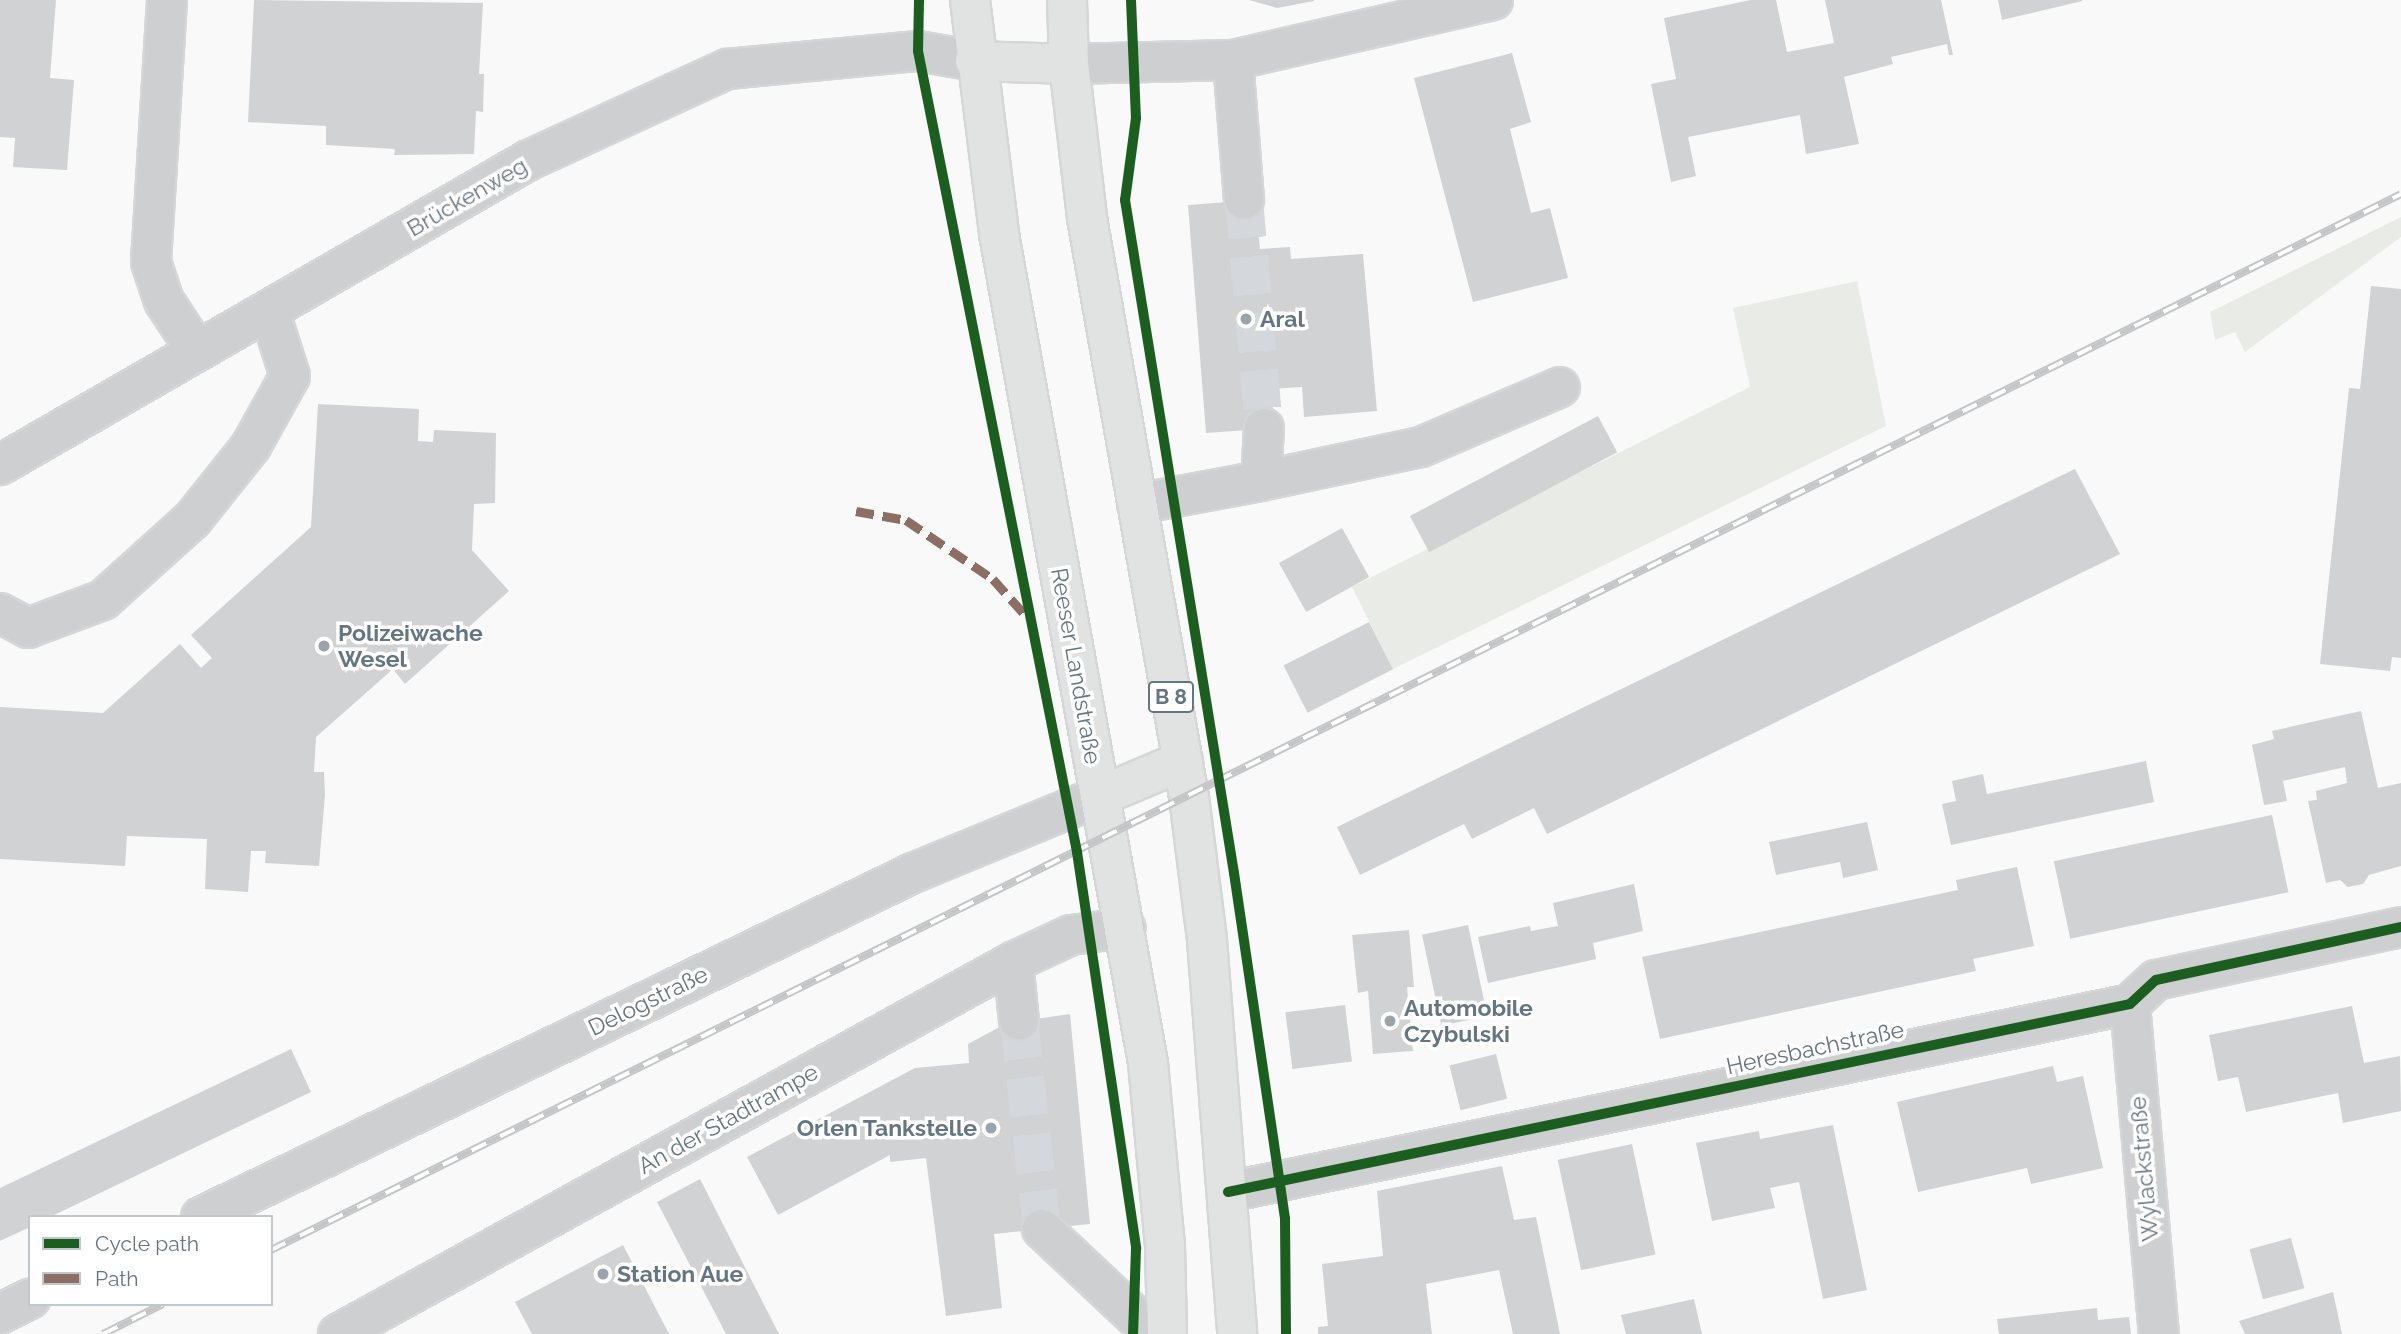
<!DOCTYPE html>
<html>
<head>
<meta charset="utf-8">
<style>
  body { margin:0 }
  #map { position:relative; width:2401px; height:1334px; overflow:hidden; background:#f9f9f9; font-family:Raleway,sans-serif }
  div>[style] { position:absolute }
  .green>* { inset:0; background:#e8ebe6 }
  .building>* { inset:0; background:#d0d2d3; transform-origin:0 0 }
  .minor-tunnel>* { height:38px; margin-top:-19px; transform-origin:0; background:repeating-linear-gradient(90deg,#d4d8dc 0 38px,transparent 0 57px) }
  .roads { filter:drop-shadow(2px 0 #d5d6d7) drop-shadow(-2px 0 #d5d6d7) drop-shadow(0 2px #d5d6d7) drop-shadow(0 -2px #d5d6d7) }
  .minor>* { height:38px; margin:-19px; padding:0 19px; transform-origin:19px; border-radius:19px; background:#cecfd0 }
  .major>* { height:38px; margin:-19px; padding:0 19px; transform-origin:19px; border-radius:19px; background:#e1e2e2 }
  .rail>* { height:8px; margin-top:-4px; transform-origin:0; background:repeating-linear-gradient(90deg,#fff 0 16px,#c3c5c6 0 32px); box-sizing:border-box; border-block:2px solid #c3c5c6 }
  .quiet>* { height:9px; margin-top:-4.5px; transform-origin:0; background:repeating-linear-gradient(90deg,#8d6e63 0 18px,transparent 0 27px) }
  .cycleway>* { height:10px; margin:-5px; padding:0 5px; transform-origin:5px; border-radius:5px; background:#1b5e20 }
  .dots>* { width:19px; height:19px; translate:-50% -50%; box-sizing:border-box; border:4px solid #fff; border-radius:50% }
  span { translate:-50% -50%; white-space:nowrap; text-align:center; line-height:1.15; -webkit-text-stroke:7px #fff; paint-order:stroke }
  .shield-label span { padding:2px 5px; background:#fff; border:2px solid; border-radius:5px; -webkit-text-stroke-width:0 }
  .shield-label { font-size:21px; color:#657683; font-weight:700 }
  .street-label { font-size:23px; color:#657683 }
  .poi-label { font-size:23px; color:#657683; font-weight:700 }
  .left { translate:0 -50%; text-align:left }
  .right { translate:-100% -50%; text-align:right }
  .legend { position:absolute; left:28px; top:1215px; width:245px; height:91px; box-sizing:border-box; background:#fff; border:2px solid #c1c8cd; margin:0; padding:9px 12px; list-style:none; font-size:21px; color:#657683 }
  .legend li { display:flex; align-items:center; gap:14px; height:35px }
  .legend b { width:35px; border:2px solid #c1c8cd }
</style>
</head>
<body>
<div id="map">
  <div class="green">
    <div style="clip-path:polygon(2401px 217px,2401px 237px,2245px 352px,2235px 332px,2215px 340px,2210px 312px)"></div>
    <div style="clip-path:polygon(1857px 281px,1886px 426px,1393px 669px,1352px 587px,1750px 387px,1733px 308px)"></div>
  </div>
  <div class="building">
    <div style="clip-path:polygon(0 0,56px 0,50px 78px,74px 80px,67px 170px,13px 167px,15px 138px,0 137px)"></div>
    <div style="clip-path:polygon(254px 0,483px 3px,479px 74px,484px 74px,483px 112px,476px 111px,474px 154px,394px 155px,395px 149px,326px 145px,326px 126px,248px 122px)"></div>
    <div style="clip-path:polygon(1249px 0,1314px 0,1314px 1px,1277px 8px)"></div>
    <div style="clip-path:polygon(1751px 0,1776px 0,1787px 52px,1834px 43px,1825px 0,1941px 0,1953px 55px,1949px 55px,1947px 44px,1891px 57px,1893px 64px,1844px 77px,1859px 144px,1806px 154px,1800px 115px,1688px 137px,1696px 176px,1671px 182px,1651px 84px,1676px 79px,1664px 18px)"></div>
    <div style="clip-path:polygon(1998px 0,2082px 0,2082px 1px,2002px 20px)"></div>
    <div style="clip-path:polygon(1512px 53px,1531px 122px,1510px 129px,1531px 213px,1550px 208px,1568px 278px,1473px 302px,1414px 78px)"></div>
    <div style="clip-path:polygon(1255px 200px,1260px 249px,1290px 247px,1291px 259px,1363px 254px,1377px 411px,1304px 417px,1302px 387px,1271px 389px,1275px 428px,1206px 433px,1188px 205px)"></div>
    <div style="clip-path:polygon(2371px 286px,2401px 289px,2401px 658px,2392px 657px,2390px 671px,2320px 664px,2349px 388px,2360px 389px)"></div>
    <div style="clip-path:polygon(318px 404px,419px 409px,418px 441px,433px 442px,434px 430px,496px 433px,495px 503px,474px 504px,472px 550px,509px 591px,405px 684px,393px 669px,316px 737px,314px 772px,324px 772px,325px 795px,319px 866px,265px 863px,266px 851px,251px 851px,248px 892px,205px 889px,207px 839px,127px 836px,125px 866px,0 859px,0 707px,103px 713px,180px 644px,201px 668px,212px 658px,191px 635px,311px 527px)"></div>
    <div style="left:1598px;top:416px;width:41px;height:213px;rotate:62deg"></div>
    <div style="clip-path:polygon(2075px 469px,2120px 554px,1547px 834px,1534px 808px,1472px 839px,1464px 824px,1360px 875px,1337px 827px)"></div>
    <div style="left:1342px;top:528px;width:56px;height:72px;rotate:61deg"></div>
    <div style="left:1369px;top:622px;width:53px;height:96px;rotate:63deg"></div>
    <div style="clip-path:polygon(2361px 711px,2378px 788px,2401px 783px,2401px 866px,2369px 875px,2363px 884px,2348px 887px,2340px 880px,2326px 883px,2308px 801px,2317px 800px,2316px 791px,2347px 783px,2345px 767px,2283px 781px,2287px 801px,2264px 805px,2252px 745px,2274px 739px,2272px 731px)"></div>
    <div style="clip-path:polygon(2146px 761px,2154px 802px,1951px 845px,1942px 804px,1956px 801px,1952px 781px,1983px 774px,1987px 794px)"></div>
    <div style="left:2272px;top:815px;width:79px;height:223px;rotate:78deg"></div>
    <div style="clip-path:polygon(1867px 822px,1878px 870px,1843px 878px,1840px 862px,1776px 875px,1769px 842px)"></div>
    <div style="clip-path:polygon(2017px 867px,2034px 946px,1973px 959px,1976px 971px,1660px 1039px,1642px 957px,1958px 890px,1956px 880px)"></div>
    <div style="clip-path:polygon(1634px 884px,1643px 931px,1593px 943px,1596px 959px,1488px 983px,1478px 937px,1530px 926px,1531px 931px,1558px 926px,1553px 903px)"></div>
    <div style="left:1468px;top:925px;width:93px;height:47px;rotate:78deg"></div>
    <div style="clip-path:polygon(1409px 930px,1414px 987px,1407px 987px,1413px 1051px,1373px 1054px,1368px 991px,1358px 993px,1352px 935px)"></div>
    <div style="left:1345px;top:1005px;width:57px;height:60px;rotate:83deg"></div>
    <div style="clip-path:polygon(2352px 1006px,2364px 1063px,2400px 1056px,2401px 1111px,2343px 1123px,2338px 1093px,2246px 1112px,2238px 1077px,2218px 1081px,2209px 1035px)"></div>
    <div style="clip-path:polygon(1070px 1014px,1090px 1224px,994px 1234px,1002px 1308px,946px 1316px,926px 1158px,890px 1162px,890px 1155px,778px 1215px,747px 1157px,915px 1068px,969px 1063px,968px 1044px,1007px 1023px)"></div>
    <div style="clip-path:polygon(291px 1049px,311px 1092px,50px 1217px,30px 1217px,30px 1227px,0 1241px,0 1188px)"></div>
    <div style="left:1496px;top:1054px;width:46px;height:48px;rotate:76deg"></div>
    <div style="clip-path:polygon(2053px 1066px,2057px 1082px,2083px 1076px,2103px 1168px,2031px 1184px,2027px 1168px,1918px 1192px,1897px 1102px)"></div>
    <div style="clip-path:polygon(1833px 1125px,1867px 1290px,1823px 1299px,1799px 1182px,1770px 1188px,1775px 1208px,1712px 1221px,1696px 1143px,1759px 1131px,1760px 1139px)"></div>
    <div style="left:1632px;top:1144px;width:113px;height:76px;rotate:78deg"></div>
    <div style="clip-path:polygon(1502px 1166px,1514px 1220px,1536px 1217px,1560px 1334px,1513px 1334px,1499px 1270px,1426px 1284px,1432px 1334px,1318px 1334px,1318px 1327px,1328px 1326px,1322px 1264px,1383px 1256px,1377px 1191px)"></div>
    <div style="clip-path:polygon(700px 1179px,779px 1334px,726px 1334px,657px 1202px)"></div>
    <div style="left:2291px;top:1238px;width:52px;height:43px;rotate:75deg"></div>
    <div style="clip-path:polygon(623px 1245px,669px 1334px,532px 1334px,515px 1302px)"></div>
    <div style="clip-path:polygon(2333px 1292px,2342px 1334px,2245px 1334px,2239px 1321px)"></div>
    <div style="clip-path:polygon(1694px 1299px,1702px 1334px,1626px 1334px,1621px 1315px)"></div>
    <div style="clip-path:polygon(2097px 1308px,2098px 1320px,2129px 1317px,2131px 1334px,1999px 1334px,1997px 1319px)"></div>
  </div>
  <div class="minor-tunnel">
    <div style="left:1244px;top:200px;width:229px;rotate:85deg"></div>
    <div style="left:1019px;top:1021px;width:209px;rotate:83.7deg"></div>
  </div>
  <div class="roads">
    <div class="minor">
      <div style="left:167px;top:0;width:262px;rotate:93.5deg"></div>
      <div style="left:151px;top:262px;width:41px;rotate:71.6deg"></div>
      <div style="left:164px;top:301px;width:60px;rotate:56.6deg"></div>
      <div style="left:1233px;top:60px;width:140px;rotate:85.5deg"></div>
      <div style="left:1069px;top:64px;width:164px;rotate:-1.4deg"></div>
      <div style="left:1233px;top:60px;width:267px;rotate:-13deg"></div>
      <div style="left:0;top:465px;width:611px;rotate:-29.97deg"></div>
      <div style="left:529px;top:160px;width:218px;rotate:-24.7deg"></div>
      <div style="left:727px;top:69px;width:192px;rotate:-5.4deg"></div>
      <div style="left:918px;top:51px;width:58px;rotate:10deg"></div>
      <div style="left:1261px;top:481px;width:164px;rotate:-12deg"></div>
      <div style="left:1421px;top:447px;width:151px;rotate:-23.3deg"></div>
      <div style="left:1137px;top:504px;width:126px;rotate:-10.5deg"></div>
      <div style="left:1261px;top:481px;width:53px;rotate:-86.8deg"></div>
      <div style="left:0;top:613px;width:32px;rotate:28deg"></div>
      <div style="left:28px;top:628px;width:80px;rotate:-20.5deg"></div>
      <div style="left:103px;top:600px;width:120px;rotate:-42deg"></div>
      <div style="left:192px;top:520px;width:95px;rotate:-51.4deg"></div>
      <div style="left:251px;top:446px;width:80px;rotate:-60.9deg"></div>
      <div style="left:290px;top:376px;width:69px;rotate:-107.7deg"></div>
      <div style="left:1013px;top:962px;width:59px;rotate:84.2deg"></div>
      <div style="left:2130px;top:1004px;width:331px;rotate:85deg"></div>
      <div style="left:1228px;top:1192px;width:921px;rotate:-11.77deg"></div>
      <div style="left:2130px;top:1004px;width:35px;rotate:-43deg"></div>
      <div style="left:2156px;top:980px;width:251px;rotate:-12.2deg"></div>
      <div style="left:201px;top:1217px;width:791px;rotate:-25.79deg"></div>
      <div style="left:913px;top:873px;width:202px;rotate:-22.4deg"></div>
      <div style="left:1042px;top:1229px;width:154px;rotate:43.2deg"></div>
      <div style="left:0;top:1314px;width:34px;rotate:-27deg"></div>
      <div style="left:338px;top:1334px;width:771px;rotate:-28.86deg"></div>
      <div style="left:1013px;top:962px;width:64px;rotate:-25deg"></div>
      <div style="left:1071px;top:935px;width:55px;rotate:-7.3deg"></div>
    </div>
    <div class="major">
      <div style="left:970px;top:0;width:236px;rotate:82.9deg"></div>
      <div style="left:999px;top:234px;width:842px;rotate:79.81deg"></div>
      <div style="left:1148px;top:1063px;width:183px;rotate:84.7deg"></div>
      <div style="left:1165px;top:1245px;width:89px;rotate:88.7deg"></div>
      <div style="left:1067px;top:0;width:64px;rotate:88.2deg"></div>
      <div style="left:1069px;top:64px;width:155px;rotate:83.3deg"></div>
      <div style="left:1087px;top:218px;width:588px;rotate:80.01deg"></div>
      <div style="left:1189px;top:797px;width:144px;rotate:82.8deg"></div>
      <div style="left:1207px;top:940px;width:395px;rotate:85.6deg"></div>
      <div style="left:975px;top:61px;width:94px;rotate:1.8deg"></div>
      <div style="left:1100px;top:796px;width:90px;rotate:-22.9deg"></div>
    </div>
  </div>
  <div class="rail">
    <div style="left:271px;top:1250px;width:2377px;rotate:-26.37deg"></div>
    <div style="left:103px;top:1334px;width:67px;rotate:-26.6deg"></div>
  </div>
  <div class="quiet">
    <div style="left:856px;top:511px;width:51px;rotate:10.2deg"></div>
    <div style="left:906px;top:520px;width:105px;rotate:34.1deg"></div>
    <div style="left:993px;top:579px;width:52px;rotate:48.1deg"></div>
  </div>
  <div class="cycleway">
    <div style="left:919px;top:0;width:51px;rotate:91.1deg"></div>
    <div style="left:918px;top:51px;width:817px;rotate:78.77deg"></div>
    <div style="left:1077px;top:852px;width:401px;rotate:81.5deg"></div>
    <div style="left:1136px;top:1249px;width:85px;rotate:92deg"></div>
    <div style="left:1131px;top:0;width:118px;rotate:87.6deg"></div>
    <div style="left:1136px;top:118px;width:83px;rotate:97.6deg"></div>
    <div style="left:1125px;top:200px;width:682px;rotate:80.8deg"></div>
    <div style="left:1234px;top:873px;width:350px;rotate:81.6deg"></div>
    <div style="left:1285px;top:1219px;width:115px;rotate:89.5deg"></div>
    <div style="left:1228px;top:1192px;width:921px;rotate:-11.77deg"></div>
    <div style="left:2130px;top:1004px;width:35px;rotate:-43deg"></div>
    <div style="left:2156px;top:980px;width:251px;rotate:-12.2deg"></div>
  </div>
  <div class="dots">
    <div style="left:1246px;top:319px;background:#99a4ac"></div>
    <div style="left:324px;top:646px;background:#99a4ac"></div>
    <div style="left:1390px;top:1021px;background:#99a4ac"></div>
    <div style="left:991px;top:1128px;background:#99a4ac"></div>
    <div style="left:603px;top:1274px;background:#99a4ac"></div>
  </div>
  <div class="shield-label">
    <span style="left:1171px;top:697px">B 8</span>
  </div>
  <div class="street-label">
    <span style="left:467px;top:197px;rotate:-30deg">Brückenweg</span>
    <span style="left:1076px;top:666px;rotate:80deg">Reeser Landstraße</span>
    <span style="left:648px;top:1001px;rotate:-26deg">Delogstraße</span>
    <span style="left:1815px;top:1048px;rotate:-12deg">Heresbachstraße</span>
    <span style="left:728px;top:1119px;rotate:-29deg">An der Stadtrampe</span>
    <span style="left:2144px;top:1169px;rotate:-95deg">Wylackstraße</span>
  </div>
  <div class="poi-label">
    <span class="left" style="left:1260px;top:319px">Aral</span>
    <span class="left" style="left:338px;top:646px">Polizeiwache<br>Wesel</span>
    <span class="left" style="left:1404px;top:1021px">Automobile<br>Czybulski</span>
    <span class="right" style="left:977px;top:1128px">Orlen Tankstelle</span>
    <span class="left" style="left:617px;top:1274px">Station Aue</span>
  </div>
  <ul class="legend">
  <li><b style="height:9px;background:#1b5e20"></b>Cycle path</li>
  <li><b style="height:9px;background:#8d6e63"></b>Path</li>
  </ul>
</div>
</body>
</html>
